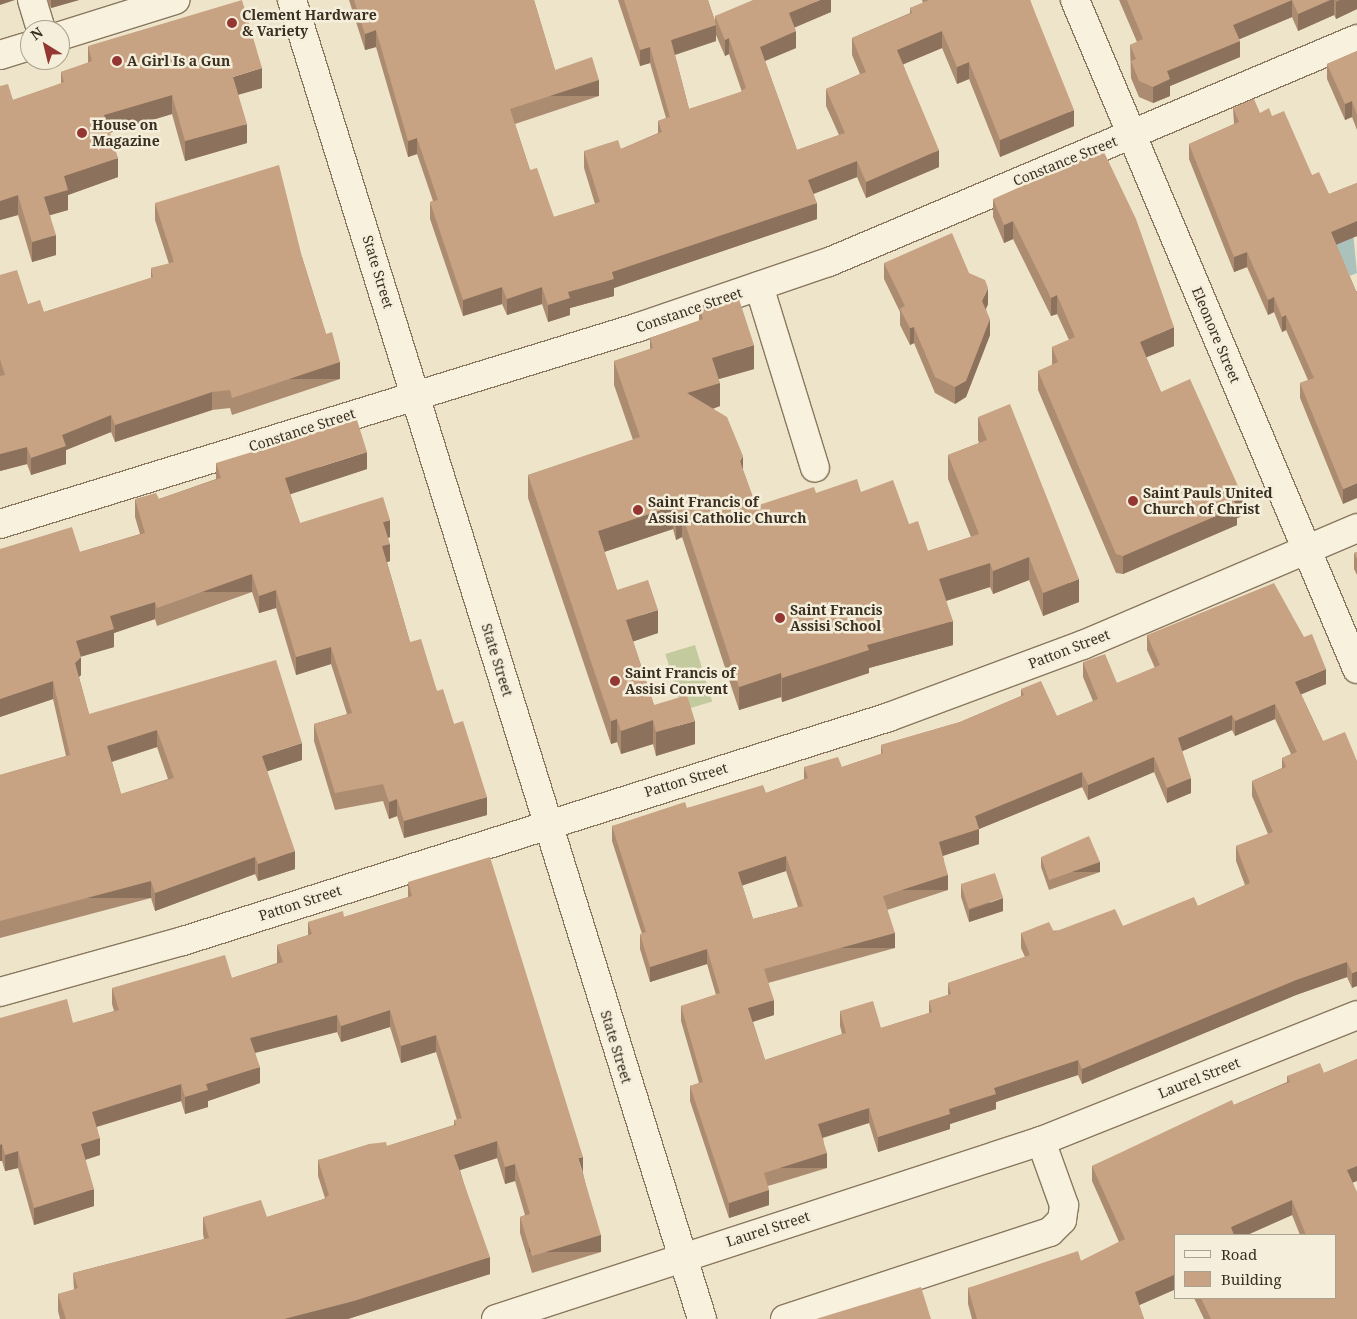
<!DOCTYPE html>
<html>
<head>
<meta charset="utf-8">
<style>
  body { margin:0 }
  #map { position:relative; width:1357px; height:1319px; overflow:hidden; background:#ede4ca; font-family:"Noto Serif",serif }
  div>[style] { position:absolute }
  .green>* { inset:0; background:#c3cb9e; transform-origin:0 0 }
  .water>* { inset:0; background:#abc2bc }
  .roads { filter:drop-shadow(1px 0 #89785f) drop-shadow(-1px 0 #89785f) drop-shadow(0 1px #89785f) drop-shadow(0 -1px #89785f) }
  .minor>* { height:28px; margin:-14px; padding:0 14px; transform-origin:14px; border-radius:14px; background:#f8f1de }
  .wall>* { inset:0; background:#ac8c71 }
  .shaded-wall>* { inset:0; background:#8c725c; transform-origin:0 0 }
  .building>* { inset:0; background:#c8a383; transform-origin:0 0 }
  .dots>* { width:14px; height:14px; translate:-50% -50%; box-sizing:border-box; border:2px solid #f4eeda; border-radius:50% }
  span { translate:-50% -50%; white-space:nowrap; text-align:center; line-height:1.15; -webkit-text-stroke:5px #f4eeda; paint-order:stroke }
  .poi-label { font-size:14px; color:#3a2f22; font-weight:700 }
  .left { translate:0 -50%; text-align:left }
  .street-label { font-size:14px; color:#3a2f22 }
  .legend { position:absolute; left:1174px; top:1234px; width:162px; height:65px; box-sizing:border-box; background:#f4eeda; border:1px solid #aaa290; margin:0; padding:6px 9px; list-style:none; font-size:15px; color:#3a2f22 }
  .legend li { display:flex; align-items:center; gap:10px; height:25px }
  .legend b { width:25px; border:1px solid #aaa290 }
  .north { position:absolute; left:20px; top:20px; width:50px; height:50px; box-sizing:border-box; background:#f4eeda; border:1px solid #aaa290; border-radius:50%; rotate:324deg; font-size:14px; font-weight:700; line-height:20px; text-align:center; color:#3a2f22 }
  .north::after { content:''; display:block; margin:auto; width:18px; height:22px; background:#943733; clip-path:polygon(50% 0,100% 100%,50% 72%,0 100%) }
</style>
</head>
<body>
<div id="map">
  <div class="green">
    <div style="left:695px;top:645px;width:59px;height:31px;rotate:73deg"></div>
  </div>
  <div class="water">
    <div style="clip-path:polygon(1353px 232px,1357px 273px,1350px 276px,1334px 241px)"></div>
  </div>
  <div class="roads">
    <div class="minor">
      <div style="left:32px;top:0;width:31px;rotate:73deg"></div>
      <div style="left:292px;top:0;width:1381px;rotate:72.73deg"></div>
      <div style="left:1075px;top:0;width:726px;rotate:67.14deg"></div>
      <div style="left:60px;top:36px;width:121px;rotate:-17.4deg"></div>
      <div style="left:0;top:55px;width:31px;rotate:-17deg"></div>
      <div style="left:759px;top:286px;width:190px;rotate:72.9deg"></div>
      <div style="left:0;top:524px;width:669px;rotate:-17.13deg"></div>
      <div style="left:639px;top:327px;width:201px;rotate:-18.9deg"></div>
      <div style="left:829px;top:262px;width:573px;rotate:-22.9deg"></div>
      <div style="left:0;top:992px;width:190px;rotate:-15.6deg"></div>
      <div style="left:183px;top:941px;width:741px;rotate:-17.6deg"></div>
      <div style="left:889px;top:717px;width:207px;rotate:-20.4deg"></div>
      <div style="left:1083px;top:645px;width:298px;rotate:-23.1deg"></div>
      <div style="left:496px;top:1319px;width:573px;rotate:-18.09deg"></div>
      <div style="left:1041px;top:1141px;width:340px;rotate:-21.7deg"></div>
      <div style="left:785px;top:1319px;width:279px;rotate:-18.2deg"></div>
      <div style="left:1050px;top:1232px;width:17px;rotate:-45deg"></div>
      <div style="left:1062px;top:1220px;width:15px;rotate:-82deg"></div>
      <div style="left:1064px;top:1205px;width:68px;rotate:-109.8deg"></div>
    </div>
  </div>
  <div class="wall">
    <div style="clip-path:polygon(47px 0,79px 0,51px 8px)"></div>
    <div style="clip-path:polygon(evenodd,349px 0,534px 0,555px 70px,599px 96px,515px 124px,530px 170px,554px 217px,595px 204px,584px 168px,584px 151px,621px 149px,658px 133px,658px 121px,666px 118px,650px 63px,640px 66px,618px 0,708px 0,715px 21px,715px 16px,831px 0,831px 12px,794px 27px,796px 48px,765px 61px,797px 150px,839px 135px,826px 106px,826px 89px,860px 74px,852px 55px,852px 38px,910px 13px,910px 8px,923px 3px,922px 0,1030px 0,1074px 126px,1000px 157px,969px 79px,957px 84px,942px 48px,903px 64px,939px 167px,866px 198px,857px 177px,813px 194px,817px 219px,614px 288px,614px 296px,570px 308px,570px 315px,548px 322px,542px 304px,507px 315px,502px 304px,463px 316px,430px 219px,430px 202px,433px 201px,417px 154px,408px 157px,376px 47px,365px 50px,349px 0,716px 35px,725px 56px,729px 54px,742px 92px,689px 109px,675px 55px,716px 41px,716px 35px)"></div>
    <div style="clip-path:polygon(1119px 0,1357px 0,1357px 9px,1336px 19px,1334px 15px,1298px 31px,1292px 17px,1239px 39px,1240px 57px,1170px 86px,1170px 96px,1153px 103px,1139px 97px,1131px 78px,1130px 45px,1137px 42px)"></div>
    <div style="clip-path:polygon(88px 46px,262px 88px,238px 95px,247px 143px,185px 161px,172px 114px,110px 133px,118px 177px,68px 195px,68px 210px,50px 215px,56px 255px,32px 262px,18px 215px,0 220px,0 86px,13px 100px,61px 84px,61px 72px,88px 63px)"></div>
    <div style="clip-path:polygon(1357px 51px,1357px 130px,1352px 117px,1345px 120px,1327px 79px,1327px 64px)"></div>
    <div style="clip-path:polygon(1233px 108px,1260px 113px,1272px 116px,1312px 175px,1329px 194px,1357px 183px,1357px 236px,1336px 244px,1356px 291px,1343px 504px,1300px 398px,1300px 383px,1308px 380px,1286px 330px,1282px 332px,1274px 312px,1268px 315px,1247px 267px,1234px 272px,1189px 159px,1189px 144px,1234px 124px)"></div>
    <div style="clip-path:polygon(993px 199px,1174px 346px,1146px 357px,1161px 392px,1243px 516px,1237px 518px,1237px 525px,1123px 574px,1116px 573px,1038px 390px,1038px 371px,1052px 365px,1052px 347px,1069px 340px,1057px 314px,1051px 316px,1013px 239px,1004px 243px,993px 217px)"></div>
    <div style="clip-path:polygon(155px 203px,302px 257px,340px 379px,232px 415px,230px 408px,212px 410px,115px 442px,111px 432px,66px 450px,66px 464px,31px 475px,27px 464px,0 471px,0 275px,28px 304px,44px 312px,151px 278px,151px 268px,169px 264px,155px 220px)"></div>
    <div style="clip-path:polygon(884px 263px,969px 273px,988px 304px,986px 309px,990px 335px,966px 397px,955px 404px,935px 393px,914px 343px,910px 345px,900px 325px,900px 312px,884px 279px)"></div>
    <div style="clip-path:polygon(699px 306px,754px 369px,719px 379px,720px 406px,713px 409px,743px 470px,756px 506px,816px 493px,861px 492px,909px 524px,928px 551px,971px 537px,948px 479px,948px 455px,979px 443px,978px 440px,978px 417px,1079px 602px,1043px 616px,1029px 580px,993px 594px,990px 587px,946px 601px,953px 645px,869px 668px,869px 673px,782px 702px,781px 697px,739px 710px,682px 537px,676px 540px,673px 529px,604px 552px,617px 590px,658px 633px,633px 641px,654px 705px,695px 744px,656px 756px,653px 744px,621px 754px,617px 742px,611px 744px,528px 498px,528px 475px,633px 440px,614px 385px,614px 361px,650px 349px,650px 338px,699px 321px)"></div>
    <div style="clip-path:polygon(evenodd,216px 463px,367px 469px,290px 494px,300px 523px,390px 537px,388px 538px,390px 561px,387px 562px,410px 642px,437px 691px,454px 724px,487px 815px,404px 838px,397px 816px,389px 819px,383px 801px,335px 810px,314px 741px,314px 724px,347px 714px,331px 664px,296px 675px,276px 608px,259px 613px,252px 592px,157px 626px,155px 619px,114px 633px,114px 647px,80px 657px,81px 675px,79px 677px,89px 714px,302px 760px,267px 771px,295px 869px,258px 881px,255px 874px,155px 911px,151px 898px,0 938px,0 775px,66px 756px,53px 699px,0 717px,0 549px,80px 552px,140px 534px,135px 517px,135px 499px,159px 499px,216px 479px,216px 463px,157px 747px,168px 779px,121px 794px,112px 762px,157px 747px)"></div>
    <div style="clip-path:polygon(1357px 552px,1357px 575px,1354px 569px,1354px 553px)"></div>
    <div style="clip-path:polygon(evenodd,1147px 635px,1326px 684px,1301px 694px,1323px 741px,1357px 761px,1352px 988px,1347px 977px,1296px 995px,1082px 1084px,1078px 1075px,996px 1102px,996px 1109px,950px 1124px,950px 1129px,878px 1152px,869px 1123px,823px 1138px,827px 1168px,768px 1186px,769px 1205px,729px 1218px,690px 1101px,690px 1086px,699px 1083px,681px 1021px,681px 1006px,716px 995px,707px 964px,650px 982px,640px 949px,640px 934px,642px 934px,612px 841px,612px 826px,687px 808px,766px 793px,804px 779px,804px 767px,842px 767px,881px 754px,881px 745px,960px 722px,1021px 696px,1021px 689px,1057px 716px,1093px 701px,1083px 677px,1083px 662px,1117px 683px,1155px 668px,1147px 650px,1147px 635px,1275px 719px,1291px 754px,1282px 758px,1282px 768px,1252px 781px,1252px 796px,1268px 834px,1236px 846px,1236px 861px,1245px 885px,1198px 906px,1123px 926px,1021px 933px,1021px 948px,1025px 957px,948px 983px,948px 995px,929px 1001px,929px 1013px,881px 1028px,840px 1011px,840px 1026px,842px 1034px,765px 1060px,753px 1022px,774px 1015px,768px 983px,895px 948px,887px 910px,948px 890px,943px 856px,979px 844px,979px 829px,1082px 787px,1088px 800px,1154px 772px,1167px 803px,1191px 793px,1182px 751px,1232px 730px,1235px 736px,1275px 719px,1147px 635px,786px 871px,798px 907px,753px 919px,742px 885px,786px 871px)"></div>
    <div style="clip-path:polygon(1041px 857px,1100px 872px,1049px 890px,1041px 867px)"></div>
    <div style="clip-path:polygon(408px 882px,583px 1173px,601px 1252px,532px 1273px,520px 1233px,520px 1217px,525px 1215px,515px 1181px,505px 1184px,497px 1158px,460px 1170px,490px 1274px,348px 1319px,60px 1319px,58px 1311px,58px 1294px,74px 1290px,73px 1273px,204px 1239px,203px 1234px,203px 1217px,267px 1217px,324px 1199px,325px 1198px,318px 1176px,318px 1160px,387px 1146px,454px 1125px,454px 1120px,457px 1120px,436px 1052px,401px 1063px,390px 1027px,341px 1042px,337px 1032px,255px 1053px,260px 1083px,208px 1101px,208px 1107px,185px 1114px,181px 1101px,97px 1127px,100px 1155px,85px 1160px,94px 1206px,34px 1225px,18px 1168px,5px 1171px,2px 1161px,0 1018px,73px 1023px,114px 1011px,112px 1004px,112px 988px,232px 978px,277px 963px,277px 945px,308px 935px,308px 922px,344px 917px,408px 897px)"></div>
    <div style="clip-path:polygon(961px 884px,1003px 911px,969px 922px,961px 897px)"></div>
    <div style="clip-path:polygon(1357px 1059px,1357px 1181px,1353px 1182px,1357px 1319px,1204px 1319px,1194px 1298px,1336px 1298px,1336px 1235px,1300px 1235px,1292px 1215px,1247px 1235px,1176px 1235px,1176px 1289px,1139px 1305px,1144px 1319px,972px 1319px,968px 1304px,968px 1288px,1081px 1261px,1119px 1242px,1092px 1181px,1092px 1166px,1287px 1082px,1287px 1076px,1324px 1073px)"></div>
  </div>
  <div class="shaded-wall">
    <div style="clip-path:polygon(0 0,15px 0,0 5px)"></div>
    <div style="clip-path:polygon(51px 0,79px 0,51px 8px)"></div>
    <div style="clip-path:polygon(820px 0,831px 0,831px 12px,789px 30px,789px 13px)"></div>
    <div style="clip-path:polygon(1292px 0,1292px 17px,1233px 42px,1233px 25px)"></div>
    <div style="clip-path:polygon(1330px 0,1334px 0,1334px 15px,1298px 31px,1298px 14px)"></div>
    <div style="clip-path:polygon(1340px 0,1357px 0,1357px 9px,1336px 19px,1336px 2px)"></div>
    <div style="clip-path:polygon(716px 25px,716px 41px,671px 56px,671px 40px)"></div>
    <div style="clip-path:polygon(376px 30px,376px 47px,365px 50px,365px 34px)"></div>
    <div style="clip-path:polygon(796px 31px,796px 48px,760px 63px,760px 47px)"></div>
    <div style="clip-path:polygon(942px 31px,942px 48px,897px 67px,897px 50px)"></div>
    <div style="clip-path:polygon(729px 38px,729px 54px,725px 56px,725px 40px)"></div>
    <div style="clip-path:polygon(1240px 41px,1240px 57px,1170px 86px,1170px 96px,1153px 103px,1153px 87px,1167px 71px)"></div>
    <div style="clip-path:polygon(650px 47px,650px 63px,640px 66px,640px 50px)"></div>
    <div style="clip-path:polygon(969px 62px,969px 79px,957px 84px,957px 67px)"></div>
    <div style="clip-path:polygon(262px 68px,262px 88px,233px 96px,233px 77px)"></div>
    <div style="left:599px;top:80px;width:16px;height:94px;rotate:90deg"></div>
    <div style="clip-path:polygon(172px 95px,172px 114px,104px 134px,104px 115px)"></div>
    <div style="clip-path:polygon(1352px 101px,1352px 117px,1345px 120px,1345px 104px)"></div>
    <div style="clip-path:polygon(1074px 110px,1074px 126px,1000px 157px,1000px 140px)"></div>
    <div style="clip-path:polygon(247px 124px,247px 143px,185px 161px,185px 141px)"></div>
    <div style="clip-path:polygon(417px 138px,417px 154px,408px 157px,408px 141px)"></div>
    <div style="clip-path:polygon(939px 150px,939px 167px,866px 198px,866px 182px)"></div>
    <div style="clip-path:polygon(118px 158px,118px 177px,68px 195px,68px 210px,44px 217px,44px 197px,64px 176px)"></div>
    <div style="clip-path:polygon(857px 161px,857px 177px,808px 196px,808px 180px)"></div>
    <div style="clip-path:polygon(18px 195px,18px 215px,0 220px,0 201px)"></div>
    <div style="clip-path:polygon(817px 203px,817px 219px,614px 288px,614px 296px,570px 308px,570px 315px,548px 322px,548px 305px,568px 292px,612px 272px)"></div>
    <div style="clip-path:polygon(1013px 221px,1013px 239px,1004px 243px,1004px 225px)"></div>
    <div style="clip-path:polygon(1357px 221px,1357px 236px,1331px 247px,1331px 232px)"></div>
    <div style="clip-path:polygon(56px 235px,56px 255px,32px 262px,32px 242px)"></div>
    <div style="clip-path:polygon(1247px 252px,1247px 267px,1234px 272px,1234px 257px)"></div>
    <div style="clip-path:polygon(502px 287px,502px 304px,463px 316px,463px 300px)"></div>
    <div style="clip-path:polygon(542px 287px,542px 304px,507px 315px,507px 299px)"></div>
    <div style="clip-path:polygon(988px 288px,988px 304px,982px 317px,982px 301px)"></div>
    <div style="clip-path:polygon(1057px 295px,1057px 314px,1051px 316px,1051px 298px)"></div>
    <div style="clip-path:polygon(1274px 297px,1274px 312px,1268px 315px,1268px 300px)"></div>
    <div style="clip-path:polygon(1286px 315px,1286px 330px,1282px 332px,1282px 317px)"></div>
    <div style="clip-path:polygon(990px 319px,990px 335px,966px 397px,955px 404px,955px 387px)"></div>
    <div style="clip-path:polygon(914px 327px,914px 343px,910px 345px,910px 328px)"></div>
    <div style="clip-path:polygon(1174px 327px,1174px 346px,1140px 360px,1140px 342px)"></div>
    <div style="clip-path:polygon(754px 345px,754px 369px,712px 381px,712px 358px)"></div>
    <div style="left:340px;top:362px;width:17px;height:114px;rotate:90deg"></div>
    <div style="clip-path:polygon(720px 383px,720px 406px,687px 417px,687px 393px)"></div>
    <div style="clip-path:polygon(212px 392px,212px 410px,115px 442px,115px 425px)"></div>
    <div style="clip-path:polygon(111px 415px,111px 432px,66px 450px,66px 464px,31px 475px,31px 458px,62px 435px)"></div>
    <div style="clip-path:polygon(27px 447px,27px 464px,0 471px,0 454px)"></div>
    <div style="clip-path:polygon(367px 452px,367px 469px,285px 496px,285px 478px)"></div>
    <div style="clip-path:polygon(743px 456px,743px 479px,740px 461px)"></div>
    <div style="clip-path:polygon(1357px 483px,1357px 498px,1343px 504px,1343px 489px)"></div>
    <div style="clip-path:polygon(1243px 497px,1243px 516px,1237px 518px,1237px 525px,1123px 574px,1123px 556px,1234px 501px)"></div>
    <div style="clip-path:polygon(673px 506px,673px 529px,598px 554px,598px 531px)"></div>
    <div style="clip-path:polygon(682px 514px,682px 537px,676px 540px,676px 516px)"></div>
    <div style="clip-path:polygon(390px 520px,390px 537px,383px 540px,383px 522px)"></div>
    <div style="clip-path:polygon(390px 544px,390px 561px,382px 564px,382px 546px)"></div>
    <div style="clip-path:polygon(1029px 557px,1029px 580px,993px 594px,993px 571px)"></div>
    <div style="clip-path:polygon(990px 563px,990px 587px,939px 603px,939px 579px)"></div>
    <div style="left:252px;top:574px;width:18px;height:101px;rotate:90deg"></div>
    <div style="clip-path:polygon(1079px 579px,1079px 602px,1043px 616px,1043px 593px)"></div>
    <div style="clip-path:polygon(276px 590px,276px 608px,259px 613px,259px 596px)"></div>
    <div style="clip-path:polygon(155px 602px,155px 619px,114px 633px,114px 647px,76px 658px,76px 641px,110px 616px)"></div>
    <div style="clip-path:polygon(658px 610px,658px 633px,626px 644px,626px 620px)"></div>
    <div style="clip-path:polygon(953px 621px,953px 645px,869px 668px,869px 673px,782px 702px,782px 678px,867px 645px)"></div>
    <div style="clip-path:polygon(331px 647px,331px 664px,296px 675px,296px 657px)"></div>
    <div style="clip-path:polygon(81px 657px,81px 675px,75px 681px,75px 663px)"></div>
    <div style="clip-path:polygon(1326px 669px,1326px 684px,1295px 697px,1295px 682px)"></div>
    <div style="clip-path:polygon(781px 673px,781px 697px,739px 710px,739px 687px)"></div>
    <div style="clip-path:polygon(53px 681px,53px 699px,0 717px,0 699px)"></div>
    <div style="clip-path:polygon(1275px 704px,1275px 719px,1235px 736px,1235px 721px)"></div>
    <div style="clip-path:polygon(1232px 715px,1232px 730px,1178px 753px,1178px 738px)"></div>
    <div style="clip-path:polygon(617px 719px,617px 742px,611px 744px,611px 721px)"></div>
    <div style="clip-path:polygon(653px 720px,653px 744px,621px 754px,621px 731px)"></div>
    <div style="clip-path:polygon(695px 721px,695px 744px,656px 756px,656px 732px)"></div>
    <div style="clip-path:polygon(157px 730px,157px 747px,107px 763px,107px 746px)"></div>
    <div style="clip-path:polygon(302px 743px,302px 760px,262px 773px,262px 756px)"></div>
    <div style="clip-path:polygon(1154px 757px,1154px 772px,1088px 800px,1088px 785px)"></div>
    <div style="clip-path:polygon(1082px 772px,1082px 787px,979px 829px,979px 844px,939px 857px,939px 842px,975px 816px)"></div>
    <div style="clip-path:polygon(1191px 778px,1191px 793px,1167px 803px,1167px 788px)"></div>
    <div style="clip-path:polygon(487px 797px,487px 815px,404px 838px,404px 821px)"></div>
    <div style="clip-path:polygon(397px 799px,397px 816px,389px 819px,389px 802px)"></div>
    <div style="clip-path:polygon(295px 851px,295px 869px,258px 881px,258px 864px)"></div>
    <div style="clip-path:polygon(786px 856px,786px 871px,738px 887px,738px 872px)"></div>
    <div style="clip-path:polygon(255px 857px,255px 874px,155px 911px,155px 893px)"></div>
    <div style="left:1100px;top:862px;width:10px;height:54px;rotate:90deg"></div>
    <div style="left:948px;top:875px;width:15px;height:68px;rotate:90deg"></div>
    <div style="left:151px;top:881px;width:17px;height:156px;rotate:90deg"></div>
    <div style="clip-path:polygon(1003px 898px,1003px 911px,969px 922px,969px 910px)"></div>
    <div style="left:895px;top:933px;width:15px;height:136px;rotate:90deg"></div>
    <div style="clip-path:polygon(707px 949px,707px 964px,650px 982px,650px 967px)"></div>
    <div style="clip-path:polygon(1347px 962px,1347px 977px,1296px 995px,1082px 1084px,1082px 1069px,1296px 980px)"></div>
    <div style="clip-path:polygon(1357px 971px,1357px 986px,1352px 988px,1352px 973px)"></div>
    <div style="clip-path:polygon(774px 1000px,774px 1015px,748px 1023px,748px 1008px)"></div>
    <div style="clip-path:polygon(390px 1010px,390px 1027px,341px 1042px,341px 1026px)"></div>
    <div style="clip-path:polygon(337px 1015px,337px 1032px,250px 1054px,250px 1038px)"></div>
    <div style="clip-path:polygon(436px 1035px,436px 1052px,401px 1063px,401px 1046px)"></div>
    <div style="clip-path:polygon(1078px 1060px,1078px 1075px,996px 1102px,996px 1109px,950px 1124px,950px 1129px,878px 1152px,878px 1137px,949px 1109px,994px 1088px)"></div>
    <div style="clip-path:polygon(260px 1067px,260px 1083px,208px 1101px,208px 1107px,185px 1114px,185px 1097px,206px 1084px)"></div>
    <div style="clip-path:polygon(181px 1084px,181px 1101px,92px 1128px,92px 1112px)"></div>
    <div style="clip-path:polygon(869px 1108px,869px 1123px,818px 1139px,818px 1124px)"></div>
    <div style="clip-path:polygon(100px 1138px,100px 1155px,81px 1161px,81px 1144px)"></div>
    <div style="clip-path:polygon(497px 1141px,497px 1158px,454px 1172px,454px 1155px)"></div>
    <div style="left:2px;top:1144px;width:17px;height:2px;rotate:90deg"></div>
    <div style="clip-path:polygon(18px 1151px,18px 1168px,5px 1171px,5px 1155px)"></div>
    <div style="left:827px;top:1153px;width:15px;height:66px;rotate:90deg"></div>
    <div style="clip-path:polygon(583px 1157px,583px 1173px,578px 1158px)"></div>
    <div style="clip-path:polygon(515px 1164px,515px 1181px,505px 1184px,505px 1167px)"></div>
    <div style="clip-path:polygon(1357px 1166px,1357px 1181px,1347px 1185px,1347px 1170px)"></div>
    <div style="clip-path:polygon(94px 1189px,94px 1206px,34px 1225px,34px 1208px)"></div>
    <div style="clip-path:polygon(769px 1190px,769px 1205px,729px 1218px,729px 1203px)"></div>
    <div style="clip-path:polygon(1292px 1200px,1292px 1215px,1247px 1235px,1231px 1235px,1231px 1227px)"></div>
    <div style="left:601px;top:1235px;width:17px;height:72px;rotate:90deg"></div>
    <div style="clip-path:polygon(490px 1257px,490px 1274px,354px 1317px,348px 1319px,284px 1319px)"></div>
    <div style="clip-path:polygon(1176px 1274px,1176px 1289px,1135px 1307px,1135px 1292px)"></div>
  </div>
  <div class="building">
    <div style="clip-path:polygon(242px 0,262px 68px,233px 77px,247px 124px,185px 141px,172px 95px,104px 115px,118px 158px,64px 176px,68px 190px,44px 197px,56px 235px,32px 242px,18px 195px,0 201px,0 86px,8px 84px,13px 100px,64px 82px,61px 72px,92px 61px,88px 46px)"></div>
    <div style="clip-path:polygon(354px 0,534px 0,555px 70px,592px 57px,599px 80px,510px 109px,530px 170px,537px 168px,554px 217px,600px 202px,584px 151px,618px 140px,621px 149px,662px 132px,658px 121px,670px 117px,650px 47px,640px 50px,624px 0,708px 0,716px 25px,671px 40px,689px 109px,740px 92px,746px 88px,729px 38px,725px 40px,715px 16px,753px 0,820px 0,789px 13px,796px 31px,760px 47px,797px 150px,845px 133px,826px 89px,866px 72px,852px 38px,912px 13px,910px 8px,929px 0,1030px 0,1074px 110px,1000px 140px,969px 62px,957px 67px,942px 31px,897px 50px,939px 150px,866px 182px,857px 161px,808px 180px,817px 203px,612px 272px,614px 279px,568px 292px,570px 298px,548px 305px,542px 287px,507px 299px,502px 287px,463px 300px,430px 202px,438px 200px,417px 138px,408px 141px,376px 30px,365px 34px)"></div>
    <div style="clip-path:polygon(1127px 0,1330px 0,1298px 14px,1292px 0,1233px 25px,1240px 41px,1167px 71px,1170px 79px,1153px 87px,1139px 81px,1131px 61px,1136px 59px,1130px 45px,1143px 39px)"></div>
    <div style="clip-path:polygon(1357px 51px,1357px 115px,1352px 101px,1345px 104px,1327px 64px)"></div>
    <div style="clip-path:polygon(1254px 99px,1260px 113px,1269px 108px,1272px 116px,1284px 111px,1312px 175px,1319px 172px,1329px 194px,1357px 183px,1357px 221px,1331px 232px,1356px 291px,1357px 291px,1357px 483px,1343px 489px,1300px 383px,1314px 378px,1286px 315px,1282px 317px,1274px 297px,1268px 300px,1247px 252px,1234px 257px,1189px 144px,1239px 122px,1233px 108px)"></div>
    <div style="clip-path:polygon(1103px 150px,1136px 219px,1174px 327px,1140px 342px,1161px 392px,1190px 379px,1243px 497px,1234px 501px,1237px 507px,1123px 556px,1116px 554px,1038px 371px,1058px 362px,1052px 347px,1075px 337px,1057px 295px,1051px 298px,1013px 221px,1004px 225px,993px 199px)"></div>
    <div style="clip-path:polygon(279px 165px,302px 257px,326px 334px,332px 332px,340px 362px,232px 398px,230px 390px,212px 392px,115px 425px,111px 415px,62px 435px,66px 446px,31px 458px,27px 447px,0 454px,0 376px,5px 375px,0 359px,0 275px,17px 270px,28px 304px,40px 300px,44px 312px,153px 277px,151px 268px,174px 262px,155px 203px)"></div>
    <div style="clip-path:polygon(952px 233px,969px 273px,985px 280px,988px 288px,982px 301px,990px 319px,966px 381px,955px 387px,935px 377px,914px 327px,910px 328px,900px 309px,905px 306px,884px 263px)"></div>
    <div style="clip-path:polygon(738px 296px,754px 345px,712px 358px,720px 383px,687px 393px,727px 417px,743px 456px,740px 461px,756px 506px,814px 487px,816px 493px,857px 479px,861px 492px,893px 480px,909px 524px,918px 521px,928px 551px,979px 534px,948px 455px,987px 440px,978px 417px,1010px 404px,1079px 579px,1043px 593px,1029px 557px,993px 571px,990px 563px,939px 579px,953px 621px,867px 645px,869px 650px,782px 678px,781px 673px,739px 687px,682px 514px,676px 516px,673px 506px,598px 531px,617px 590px,648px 580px,658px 610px,626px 620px,654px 705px,687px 695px,695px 721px,656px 732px,653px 720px,621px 731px,617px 719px,611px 721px,528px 475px,640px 437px,614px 361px,653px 348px,650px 338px,703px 319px,699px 306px)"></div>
    <div style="clip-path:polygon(evenodd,357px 420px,367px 452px,285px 478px,300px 523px,383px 497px,390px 520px,383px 522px,390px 544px,382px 546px,410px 642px,421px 639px,437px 691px,443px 689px,454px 724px,463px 721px,487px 797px,404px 821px,397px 799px,389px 802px,383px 784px,335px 793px,314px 724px,352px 713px,331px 647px,296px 657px,276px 590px,259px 596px,252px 574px,157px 608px,155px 602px,110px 616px,114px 629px,76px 641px,81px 657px,75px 663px,89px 714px,276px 660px,302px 743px,262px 756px,295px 851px,258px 864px,255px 857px,155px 893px,151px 881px,0 921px,0 775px,70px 755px,53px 681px,0 699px,0 549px,72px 527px,80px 552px,145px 533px,135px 499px,156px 493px,159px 499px,221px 478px,216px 463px,357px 420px,157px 730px,174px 778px,121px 794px,107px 746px,157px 730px)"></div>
    <div style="clip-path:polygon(1357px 552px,1357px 559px,1354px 553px)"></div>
    <div style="clip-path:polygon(evenodd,1274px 583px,1304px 637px,1312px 634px,1326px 669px,1295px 682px,1323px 741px,1345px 732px,1357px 761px,1357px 971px,1352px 973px,1347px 962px,1296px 980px,1082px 1069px,1078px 1060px,994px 1088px,996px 1094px,949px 1109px,950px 1114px,878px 1137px,869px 1108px,818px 1124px,827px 1153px,764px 1173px,769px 1190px,729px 1203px,690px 1086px,703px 1082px,681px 1006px,720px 993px,707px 949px,650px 967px,640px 934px,646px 932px,612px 826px,685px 802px,687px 808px,763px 785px,766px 793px,808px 778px,804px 767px,838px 757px,842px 767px,883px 753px,881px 745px,960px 722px,1024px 695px,1021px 689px,1041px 681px,1057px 716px,1098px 699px,1083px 662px,1105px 654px,1117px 683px,1160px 665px,1147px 635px,1274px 583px,1275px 704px,1297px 752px,1282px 758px,1286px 767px,1252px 781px,1273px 832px,1236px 846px,1250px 883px,1198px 906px,1194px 897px,1123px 926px,1115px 909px,1054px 932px,1049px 922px,1021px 933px,1030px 955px,948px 983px,951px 994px,929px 1001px,932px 1012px,881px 1028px,873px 1001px,840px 1011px,846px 1033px,765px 1060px,748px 1008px,774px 1000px,764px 969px,895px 933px,883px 896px,948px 875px,939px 842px,979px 829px,975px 816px,1082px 772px,1088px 785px,1154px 757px,1167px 788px,1191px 778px,1178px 738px,1232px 715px,1235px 721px,1275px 704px,1274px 583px,786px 856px,803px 906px,753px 919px,738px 872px,786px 856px)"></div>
    <div style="clip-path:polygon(1089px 836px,1100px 862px,1049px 880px,1041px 857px)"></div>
    <div style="clip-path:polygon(490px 857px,583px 1157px,578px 1158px,601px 1235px,532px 1256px,520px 1217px,530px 1214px,515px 1164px,505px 1167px,497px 1141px,454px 1155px,490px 1257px,354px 1301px,284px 1319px,66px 1319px,58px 1294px,78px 1288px,73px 1273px,209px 1238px,203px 1217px,261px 1200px,267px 1217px,324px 1199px,329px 1195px,318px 1160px,369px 1144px,386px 1142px,387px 1146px,456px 1125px,454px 1120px,462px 1118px,436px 1035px,401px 1046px,390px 1010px,341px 1026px,337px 1015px,250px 1038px,260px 1067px,206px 1084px,208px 1090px,185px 1097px,181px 1084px,92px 1112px,100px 1138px,81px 1144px,94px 1189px,34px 1208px,18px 1151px,5px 1155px,2px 1144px,0 1145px,0 1018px,67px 999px,73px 1023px,119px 1010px,112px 988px,225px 955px,232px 978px,283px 962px,277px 945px,312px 934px,308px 922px,343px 911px,344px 917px,412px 896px,408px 882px)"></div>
    <div style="left:995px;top:873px;width:26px;height:36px;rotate:72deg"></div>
    <div style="clip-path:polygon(1357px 1059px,1357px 1166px,1347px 1170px,1357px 1192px,1357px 1319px,1211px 1319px,1201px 1298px,1336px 1298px,1336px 1235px,1306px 1235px,1292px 1200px,1231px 1227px,1234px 1235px,1176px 1235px,1176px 1274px,1135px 1292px,1144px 1319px,977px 1319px,968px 1288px,1078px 1251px,1081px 1261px,1125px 1239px,1092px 1166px,1232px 1100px,1234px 1105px,1290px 1082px,1287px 1076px,1320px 1063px,1324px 1073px)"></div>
    <div style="clip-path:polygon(921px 1287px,931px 1319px,816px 1319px)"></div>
  </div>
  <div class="dots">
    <div style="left:232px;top:23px;background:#943733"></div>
    <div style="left:117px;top:61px;background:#943733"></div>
    <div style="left:82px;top:133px;background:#943733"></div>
    <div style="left:1133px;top:501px;background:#943733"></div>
    <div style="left:638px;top:510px;background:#943733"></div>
    <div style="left:780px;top:618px;background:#943733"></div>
    <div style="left:615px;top:681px;background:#943733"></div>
  </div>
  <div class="poi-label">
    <span class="left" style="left:242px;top:23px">Clement Hardware<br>&amp; Variety</span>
    <span class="left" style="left:127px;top:61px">A Girl Is a Gun</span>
    <span class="left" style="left:92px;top:133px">House on<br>Magazine</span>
    <span class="left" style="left:1143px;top:501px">Saint Pauls United<br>Church of Christ</span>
    <span class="left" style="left:648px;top:510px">Saint Francis of<br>Assisi Catholic Church</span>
    <span class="left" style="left:790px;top:618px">Saint Francis<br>Assisi School</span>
    <span class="left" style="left:625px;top:681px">Saint Francis of<br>Assisi Convent</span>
  </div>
  <div class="street-label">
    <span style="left:1065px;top:161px;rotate:-22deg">Constance Street</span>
    <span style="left:378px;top:272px;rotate:73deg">State Street</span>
    <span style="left:689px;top:310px;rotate:-19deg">Constance Street</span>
    <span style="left:1216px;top:335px;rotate:67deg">Eleonore Street</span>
    <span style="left:302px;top:430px;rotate:-18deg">Constance Street</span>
    <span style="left:1069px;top:649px;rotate:-21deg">Patton Street</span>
    <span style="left:497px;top:660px;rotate:73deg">State Street</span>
    <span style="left:686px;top:780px;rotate:-17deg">Patton Street</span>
    <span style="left:300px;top:903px;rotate:-18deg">Patton Street</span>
    <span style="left:616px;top:1047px;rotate:73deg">State Street</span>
    <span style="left:1199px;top:1078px;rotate:-22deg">Laurel Street</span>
    <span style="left:768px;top:1229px;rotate:-18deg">Laurel Street</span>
  </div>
  <ul class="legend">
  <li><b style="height:6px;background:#f8f1de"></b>Road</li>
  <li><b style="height:14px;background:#c8a383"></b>Building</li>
  </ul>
  <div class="north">N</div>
</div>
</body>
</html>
